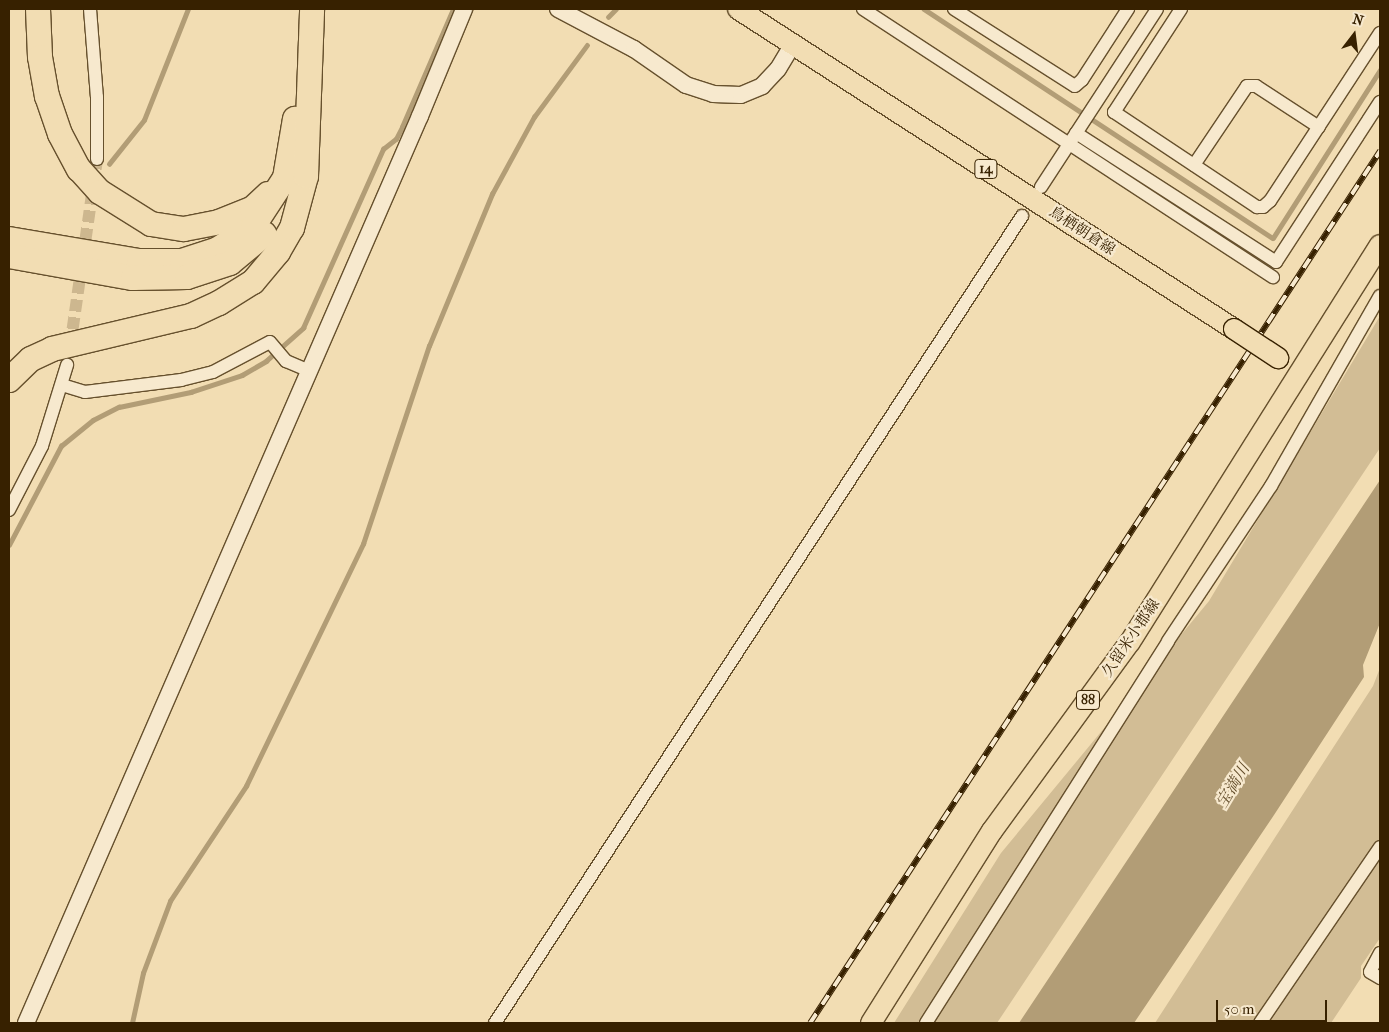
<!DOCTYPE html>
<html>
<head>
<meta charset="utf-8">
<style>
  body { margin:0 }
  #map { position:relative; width:1389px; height:1032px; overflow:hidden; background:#f2ddb3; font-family:"IM FELL French Canon","Noto Serif JP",serif }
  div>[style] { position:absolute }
  .green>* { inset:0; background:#d2bd95 }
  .water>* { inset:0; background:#b29d76 }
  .stream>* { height:4.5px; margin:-2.25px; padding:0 2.25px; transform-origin:2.25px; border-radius:2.25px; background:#b29d76 }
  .minor-tunnel>* { height:12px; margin-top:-6px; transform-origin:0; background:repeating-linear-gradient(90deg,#cdb78f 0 12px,transparent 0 18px) }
  .roads { filter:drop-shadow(1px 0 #66502d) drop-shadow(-1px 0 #66502d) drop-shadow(0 1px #66502d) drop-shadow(0 -1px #66502d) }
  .minor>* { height:12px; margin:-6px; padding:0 6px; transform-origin:6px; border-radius:6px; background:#f7e9ce }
  .tertiary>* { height:16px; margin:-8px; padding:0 8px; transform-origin:8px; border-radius:8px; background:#f7e9ce }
  .primary>* { height:20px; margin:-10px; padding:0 10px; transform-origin:10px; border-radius:10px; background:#f2ddb3 }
  .motorway>* { height:24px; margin:-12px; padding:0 12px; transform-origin:12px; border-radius:12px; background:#f2ddb3 }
  .rail>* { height:5.5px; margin-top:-2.75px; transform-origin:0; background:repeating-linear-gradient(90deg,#f7e9ce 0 11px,#372100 0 22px); box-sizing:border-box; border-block:1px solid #372100 }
  .bridges { filter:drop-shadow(1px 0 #372100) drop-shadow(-1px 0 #372100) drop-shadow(0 1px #372100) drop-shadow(0 -1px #372100) }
  .primary-bridge>* { height:20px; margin:-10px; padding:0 10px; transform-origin:10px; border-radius:10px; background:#f2ddb3 }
  span { translate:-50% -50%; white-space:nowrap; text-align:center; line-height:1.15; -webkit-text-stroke:4.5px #f7e9ce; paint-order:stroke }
  .shield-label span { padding:1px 4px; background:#f7e9ce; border:1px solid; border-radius:4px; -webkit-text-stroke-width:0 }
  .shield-label { font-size:14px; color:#372100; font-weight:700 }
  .street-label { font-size:15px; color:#372100 }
  .water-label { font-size:16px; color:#624c29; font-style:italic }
  .frame { position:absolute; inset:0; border:10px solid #372100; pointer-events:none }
  .north { position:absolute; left:1329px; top:10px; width:50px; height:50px; -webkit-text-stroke:4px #f7e9ce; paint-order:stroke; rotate:15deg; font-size:14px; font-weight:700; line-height:20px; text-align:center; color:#372100 }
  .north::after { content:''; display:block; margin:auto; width:18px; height:22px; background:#372100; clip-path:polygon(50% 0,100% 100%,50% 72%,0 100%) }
  .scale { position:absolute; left:1216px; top:1000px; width:111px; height:22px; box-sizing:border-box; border:2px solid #372100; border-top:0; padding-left:6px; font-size:15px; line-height:18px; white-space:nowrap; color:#372100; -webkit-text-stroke:4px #f7e9ce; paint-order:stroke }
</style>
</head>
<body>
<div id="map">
  <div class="green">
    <div style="clip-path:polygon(1380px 316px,1380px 448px,997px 1023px,894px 1023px,1001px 853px,1209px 601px)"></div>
    <div style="clip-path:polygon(1380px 668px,1380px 938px,1361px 966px,1361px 978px,1331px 1023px,1155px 1023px,1373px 686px)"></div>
  </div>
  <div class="water">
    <div style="clip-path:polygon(1380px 480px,1380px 623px,1363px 665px,1364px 677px,1274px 815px,1134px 1023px,1019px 1023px)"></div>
  </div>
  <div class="stream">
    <div style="left:924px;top:9px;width:417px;rotate:33.3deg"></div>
    <div style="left:1273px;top:238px;width:199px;rotate:-57.5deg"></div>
    <div style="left:608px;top:17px;width:11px;rotate:-45deg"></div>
    <div style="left:109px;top:164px;width:56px;rotate:-51.5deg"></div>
    <div style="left:144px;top:120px;width:119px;rotate:-68.4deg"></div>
    <div style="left:9px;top:545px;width:112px;rotate:-62.3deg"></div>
    <div style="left:61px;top:446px;width:41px;rotate:-39.1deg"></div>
    <div style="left:93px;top:420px;width:29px;rotate:-27deg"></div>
    <div style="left:119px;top:407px;width:74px;rotate:-11.8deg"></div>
    <div style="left:191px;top:392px;width:54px;rotate:-18.4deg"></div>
    <div style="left:242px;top:375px;width:28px;rotate:-30deg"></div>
    <div style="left:266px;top:361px;width:50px;rotate:-41.7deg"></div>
    <div style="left:303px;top:328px;width:196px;rotate:-65.9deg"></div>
    <div style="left:383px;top:149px;width:16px;rotate:-38deg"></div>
    <div style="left:396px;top:139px;width:13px;rotate:-63deg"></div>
    <div style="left:402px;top:127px;width:129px;rotate:-66.6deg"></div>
    <div style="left:132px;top:1023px;width:51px;rotate:-77.6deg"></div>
    <div style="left:143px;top:973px;width:77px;rotate:-69.4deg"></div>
    <div style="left:170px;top:901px;width:138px;rotate:-56.5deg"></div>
    <div style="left:246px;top:786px;width:269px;rotate:-64.2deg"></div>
    <div style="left:363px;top:544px;width:209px;rotate:-71.6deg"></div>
    <div style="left:429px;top:346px;width:165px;rotate:-67.5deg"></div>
    <div style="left:492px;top:194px;width:88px;rotate:-61.4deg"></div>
    <div style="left:534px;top:117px;width:89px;rotate:-53.6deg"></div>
  </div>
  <div class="minor-tunnel">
    <div style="left:70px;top:347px;width:190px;rotate:-81.8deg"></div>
  </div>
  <div class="roads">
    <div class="minor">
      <div style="left:90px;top:9px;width:88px;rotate:85.5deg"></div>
      <div style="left:97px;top:97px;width:62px;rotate:90deg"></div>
      <div style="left:863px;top:9px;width:490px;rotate:33.2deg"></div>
      <div style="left:954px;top:9px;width:143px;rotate:32.5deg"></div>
      <div style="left:1075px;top:86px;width:9px;rotate:-41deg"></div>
      <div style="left:1082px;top:80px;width:85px;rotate:-57.1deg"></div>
      <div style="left:1181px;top:9px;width:123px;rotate:123deg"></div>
      <div style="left:1114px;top:112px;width:172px;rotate:33.6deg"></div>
      <div style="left:1257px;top:207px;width:6px"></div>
      <div style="left:1263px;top:207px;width:9px;rotate:-41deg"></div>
      <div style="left:1270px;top:201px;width:201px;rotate:-56.8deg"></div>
      <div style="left:1076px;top:133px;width:238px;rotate:32.8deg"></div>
      <div style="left:1276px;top:262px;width:191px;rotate:-57deg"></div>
      <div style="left:1194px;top:165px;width:95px;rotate:-56.1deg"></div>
      <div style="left:1247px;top:86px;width:9px"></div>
      <div style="left:1256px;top:86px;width:75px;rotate:33.1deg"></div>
      <div style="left:1041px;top:187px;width:212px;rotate:-56.9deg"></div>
      <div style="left:62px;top:385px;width:24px;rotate:17deg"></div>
      <div style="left:85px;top:392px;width:97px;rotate:-7.1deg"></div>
      <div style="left:181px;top:380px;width:33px;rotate:-14deg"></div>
      <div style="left:213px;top:372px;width:64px;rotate:-27.8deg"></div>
      <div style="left:270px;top:342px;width:25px;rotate:50deg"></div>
      <div style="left:286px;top:361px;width:25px;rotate:23deg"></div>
      <div style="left:9px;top:510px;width:72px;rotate:-62.7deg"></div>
      <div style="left:42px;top:446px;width:85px;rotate:-72.8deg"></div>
      <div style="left:1380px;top:953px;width:21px;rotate:118deg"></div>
      <div style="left:1370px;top:972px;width:12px;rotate:31deg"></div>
      <div style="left:495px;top:1023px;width:964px;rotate:-56.85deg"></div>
      <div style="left:926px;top:1023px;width:452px;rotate:-57.6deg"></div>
      <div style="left:1168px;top:641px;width:186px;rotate:-56.4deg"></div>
      <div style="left:1271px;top:486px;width:219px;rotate:-60.2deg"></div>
      <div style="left:1260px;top:1023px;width:213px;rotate:-55.7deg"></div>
    </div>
    <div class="tertiary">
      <div style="left:558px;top:9px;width:86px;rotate:27.8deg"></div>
      <div style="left:634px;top:49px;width:63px;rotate:34.7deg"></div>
      <div style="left:686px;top:85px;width:28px;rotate:18deg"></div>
      <div style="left:713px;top:94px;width:28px;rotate:2deg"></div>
      <div style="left:741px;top:95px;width:23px;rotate:-23deg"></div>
      <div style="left:762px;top:86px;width:23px;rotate:-47deg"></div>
      <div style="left:778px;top:69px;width:29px;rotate:-59deg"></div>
      <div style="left:26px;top:1023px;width:989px;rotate:-66.52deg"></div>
      <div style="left:420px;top:116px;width:116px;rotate:-67.6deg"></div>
    </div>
    <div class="primary">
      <div style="left:738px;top:9px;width:590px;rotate:32.83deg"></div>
      <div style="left:871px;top:1023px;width:227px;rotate:-57.8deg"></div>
      <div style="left:992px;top:831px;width:234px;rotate:-53.9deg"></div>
      <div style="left:1130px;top:642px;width:469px;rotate:-57.8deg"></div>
    </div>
    <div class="motorway">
      <div style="left:38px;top:9px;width:48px;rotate:87.6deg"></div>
      <div style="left:40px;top:57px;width:40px;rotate:80deg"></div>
      <div style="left:47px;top:96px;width:40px;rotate:71.1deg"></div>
      <div style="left:60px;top:134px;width:40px;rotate:62deg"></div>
      <div style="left:79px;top:169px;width:31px;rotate:48deg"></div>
      <div style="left:100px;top:192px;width:60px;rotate:32.1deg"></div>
      <div style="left:151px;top:224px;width:33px;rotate:9deg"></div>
      <div style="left:184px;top:229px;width:36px;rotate:-11deg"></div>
      <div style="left:219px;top:222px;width:35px;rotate:-22deg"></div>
      <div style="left:252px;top:209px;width:22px;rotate:-43deg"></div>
      <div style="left:9px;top:239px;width:132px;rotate:9.6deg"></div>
      <div style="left:139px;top:261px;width:43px"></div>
      <div style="left:182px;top:261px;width:38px;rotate:-18deg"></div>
      <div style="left:218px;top:249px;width:41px;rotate:-32.2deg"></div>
      <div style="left:253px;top:227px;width:59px;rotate:-56.9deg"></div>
      <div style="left:285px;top:178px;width:60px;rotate:-80.4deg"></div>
      <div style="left:9px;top:256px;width:126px;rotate:10.1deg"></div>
      <div style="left:133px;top:278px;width:54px;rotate:-1.1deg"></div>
      <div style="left:187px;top:277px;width:45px;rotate:-18deg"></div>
      <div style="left:230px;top:263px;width:45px;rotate:-39.6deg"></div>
      <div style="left:9px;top:380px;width:30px;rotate:-44deg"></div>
      <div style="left:31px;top:359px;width:23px;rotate:-25deg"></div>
      <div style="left:52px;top:349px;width:143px;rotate:-13.4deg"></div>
      <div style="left:191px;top:316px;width:31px;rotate:-25deg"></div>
      <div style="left:219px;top:303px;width:40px;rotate:-32deg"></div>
      <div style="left:253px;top:282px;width:39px;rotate:-50deg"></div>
      <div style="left:278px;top:252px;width:28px;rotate:-60deg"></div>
      <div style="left:292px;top:228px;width:54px;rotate:-74.9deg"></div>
      <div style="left:306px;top:176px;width:167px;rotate:-87.9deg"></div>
    </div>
  </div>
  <div class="rail">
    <div style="left:810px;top:1023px;width:1042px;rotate:-56.83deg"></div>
  </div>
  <div class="bridges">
    <div class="primary-bridge">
      <div style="left:1234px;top:329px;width:53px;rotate:33.4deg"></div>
    </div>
  </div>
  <div class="shield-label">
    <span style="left:986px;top:169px">14</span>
    <span style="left:1088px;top:700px">88</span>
  </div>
  <div class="street-label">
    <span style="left:1082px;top:231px;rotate:33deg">鳥栖朝倉線</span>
    <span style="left:1131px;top:638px;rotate:-56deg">久留米小郡線</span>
  </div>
  <div class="water-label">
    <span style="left:1233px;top:786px;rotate:-59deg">宝満川</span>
  </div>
  <div class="frame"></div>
  <div class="north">N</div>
  <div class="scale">50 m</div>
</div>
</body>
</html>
